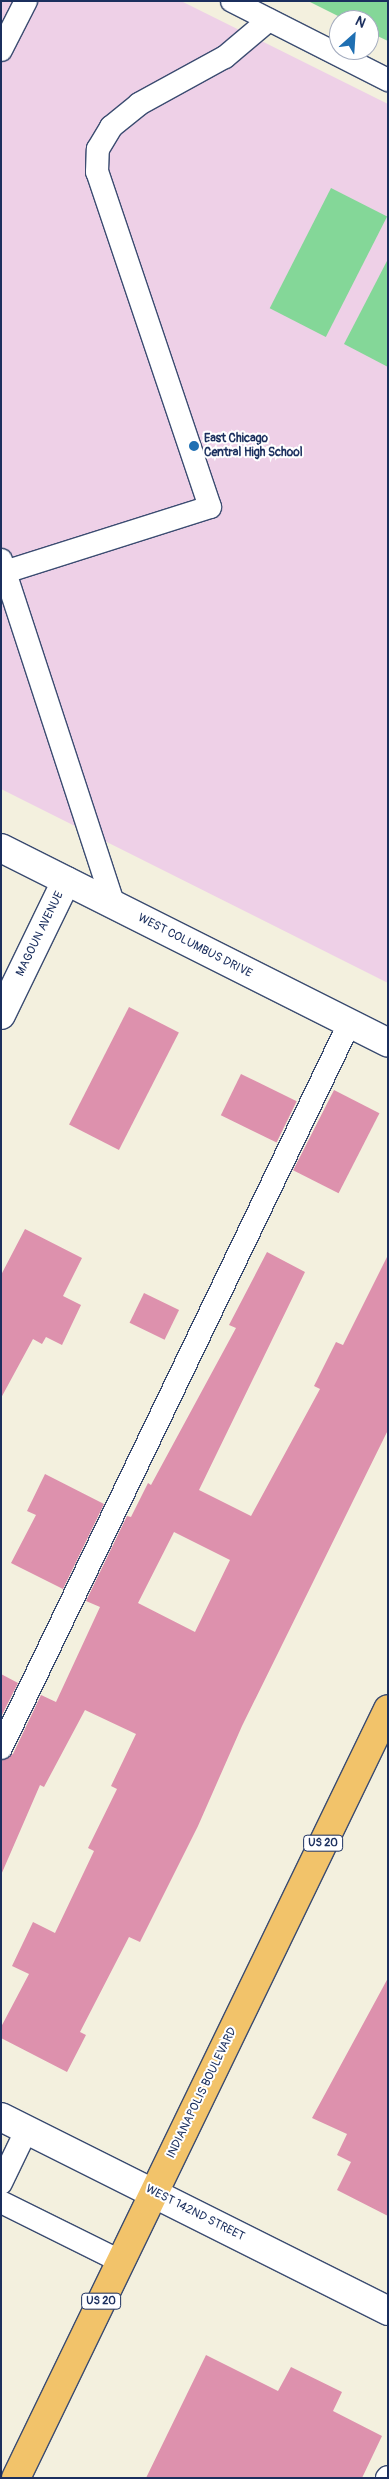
<!DOCTYPE html>
<html>
<head>
<meta charset="utf-8">
<style>
  body { margin:0 }
  #map { position:relative; width:389px; height:2479px; overflow:hidden; background:#f3f0de; font-family:Pangolin,sans-serif }
  div>[style] { position:absolute }
  .built>* { inset:0; background:#eed0e7 }
  .green>* { inset:0; background:#84d798; transform-origin:0 0 }
  .building>* { inset:0; background:#dd91ad; transform-origin:0 0 }
  .roads { filter:drop-shadow(1px 0 #3b4c71) drop-shadow(-1px 0 #3b4c71) drop-shadow(0 1px #3b4c71) drop-shadow(0 -1px #3b4c71) }
  .lane>* { height:22px; margin:-11px; padding:0 11px; transform-origin:11px; border-radius:11px; background:#fff }
  .street>* { height:28px; margin:-14px; padding:0 14px; transform-origin:14px; border-radius:14px; background:#fff }
  .primary>* { height:28px; margin:-14px; padding:0 14px; transform-origin:14px; border-radius:14px; background:#f2c36a }
  .dots>* { width:14px; height:14px; translate:-50% -50%; box-sizing:border-box; border:2px solid #fff; border-radius:50% }
  span { translate:-50% -50%; white-space:nowrap; text-align:center; line-height:1.15; -webkit-text-stroke:4px #fff; paint-order:stroke }
  .shield-label span { padding:1px 4px; background:#fff; border:1px solid; border-radius:4px; -webkit-text-stroke-width:0 }
  .shield-label { font-size:11px; color:#1b2f5e; font-weight:700 }
  .poi-label { font-size:12px; color:#1b2f5e; font-weight:700 }
  .left { translate:0 -50%; text-align:left }
  .street-label { font-size:12px; color:#1b2f5e }
  .frame { position:absolute; inset:0; border:2px solid #1b2f5e; pointer-events:none }
  .north { position:absolute; left:329px; top:10px; width:50px; height:50px; box-sizing:border-box; background:#fff; border:1px solid #a4acbf; border-radius:50%; rotate:26deg; font-size:14px; font-weight:700; line-height:20px; text-align:center; color:#1b2f5e }
  .north::after { content:''; display:block; margin:auto; width:18px; height:22px; background:#1f6fb2; clip-path:polygon(50% 0,100% 100%,50% 72%,0 100%) }
</style>
</head>
<body>
<div id="map">
  <div class="built">
    <div style="clip-path:polygon(1px 1px,181px 1px,388px 104px,388px 983px,1px 789px)"></div>
  </div>
  <div class="green">
    <div style="clip-path:polygon(308px 1px,388px 1px,388px 41px,369px 32px,369px 20px,346px 20px)"></div>
    <div style="left:331px;top:188px;width:63px;height:135px;rotate:27deg"></div>
    <div style="clip-path:polygon(388px 259px,388px 367px,344px 344px)"></div>
  </div>
  <div class="building">
    <div style="left:129px;top:1007px;width:56px;height:132px;rotate:27deg"></div>
    <div style="left:241px;top:1074px;width:62px;height:46px;rotate:26deg"></div>
    <div style="left:334px;top:1090px;width:51px;height:90px;rotate:27deg"></div>
    <div style="clip-path:polygon(25px 1229px,82px 1258px,63px 1296px,81px 1305px,62px 1345px,46px 1337px,42px 1344px,33px 1339px,1px 1398px,1px 1275px)"></div>
    <div style="clip-path:polygon(evenodd,267px 1252px,305px 1272px,199px 1490px,251px 1516px,320px 1389px,314px 1386px,336px 1342px,343px 1345px,388px 1255px,388px 1430px,242px 1726px,198px 1826px,140px 1942px,129px 1937px,80px 2032px,86px 2035px,67px 2072px,1px 2038px,1px 2027px,29px 1974px,12px 1966px,33px 1922px,55px 1933px,94px 1851px,88px 1848px,117px 1789px,111px 1786px,136px 1734px,85px 1710px,44px 1787px,40px 1785px,1px 1875px,1px 1761px,13px 1754px,41px 1695px,56px 1702px,100px 1607px,86px 1601px,127px 1516px,131px 1517px,148px 1483px,151px 1485px,236px 1328px,229px 1325px,267px 1252px,174px 1532px,230px 1560px,195px 1632px,138px 1603px,174px 1532px)"></div>
    <div style="left:144px;top:1293px;width:39px;height:33px;rotate:26deg"></div>
    <div style="clip-path:polygon(45px 1474px,104px 1504px,63px 1589px,11px 1563px,36px 1515px,27px 1511px)"></div>
    <div style="clip-path:polygon(1px 1674px,18px 1683px,1px 1717px)"></div>
    <div style="clip-path:polygon(388px 1978px,388px 2216px,337px 2190px,351px 2162px,337px 2155px,347px 2134px,312px 2118px)"></div>
    <div style="clip-path:polygon(206px 2355px,278px 2391px,291px 2367px,342px 2392px,333px 2411px,382px 2436px,362px 2478px,146px 2478px)"></div>
  </div>
  <div class="roads">
    <div class="lane">
      <div style="left:232px;top:1px;width:175px;rotate:26.9deg"></div>
      <div style="left:1px;top:50px;width:55px;rotate:-63deg"></div>
      <div style="left:1px;top:560px;width:363px;rotate:71.9deg"></div>
      <div style="left:5px;top:572px;width:215px;rotate:-17.6deg"></div>
      <div style="left:210px;top:507px;width:354px;rotate:-108.6deg"></div>
      <div style="left:97px;top:172px;width:23px;rotate:-88deg"></div>
      <div style="left:98px;top:149px;width:26px;rotate:-59deg"></div>
      <div style="left:111px;top:127px;width:36px;rotate:-39deg"></div>
      <div style="left:139px;top:104px;width:98px;rotate:-28.7deg"></div>
      <div style="left:225px;top:57px;width:57px;rotate:-40.1deg"></div>
      <div style="left:1px;top:1748px;width:803px;rotate:-64.33deg"></div>
      <div style="left:1px;top:2183px;width:60px;rotate:-64.3deg"></div>
      <div style="left:1px;top:2202px;width:133px;rotate:26.4deg"></div>
      <div style="left:387px;top:2478px;width:1px;rotate:-45deg"></div>
    </div>
    <div class="street">
      <div style="left:1px;top:848px;width:433px;rotate:26.7deg"></div>
      <div style="left:1px;top:1015px;width:149px;rotate:-64.1deg"></div>
      <div style="left:1px;top:2117px;width:433px;rotate:26.6deg"></div>
    </div>
    <div class="primary">
      <div style="left:16px;top:2478px;width:854px;rotate:-64.18deg"></div>
    </div>
  </div>
  <div class="dots">
    <div style="left:194px;top:446px;background:#1f6fb2"></div>
  </div>
  <div class="shield-label">
    <span style="left:323px;top:1843px">US 20</span>
    <span style="left:101px;top:2301px">US 20</span>
  </div>
  <div class="poi-label">
    <span class="left" style="left:204px;top:446px">East Chicago<br>Central High School</span>
  </div>
  <div class="street-label">
    <span style="left:40px;top:934px;rotate:-64deg">MAGOUN AVENUE</span>
    <span style="left:195px;top:946px;rotate:27deg">WEST COLUMBUS DRIVE</span>
    <span style="left:202px;top:2093px;rotate:-64deg">INDIANAPOLIS BOULEVARD</span>
    <span style="left:195px;top:2213px;rotate:27deg">WEST 142ND STREET</span>
  </div>
  <div class="frame"></div>
  <div class="north">N</div>
</div>
</body>
</html>
